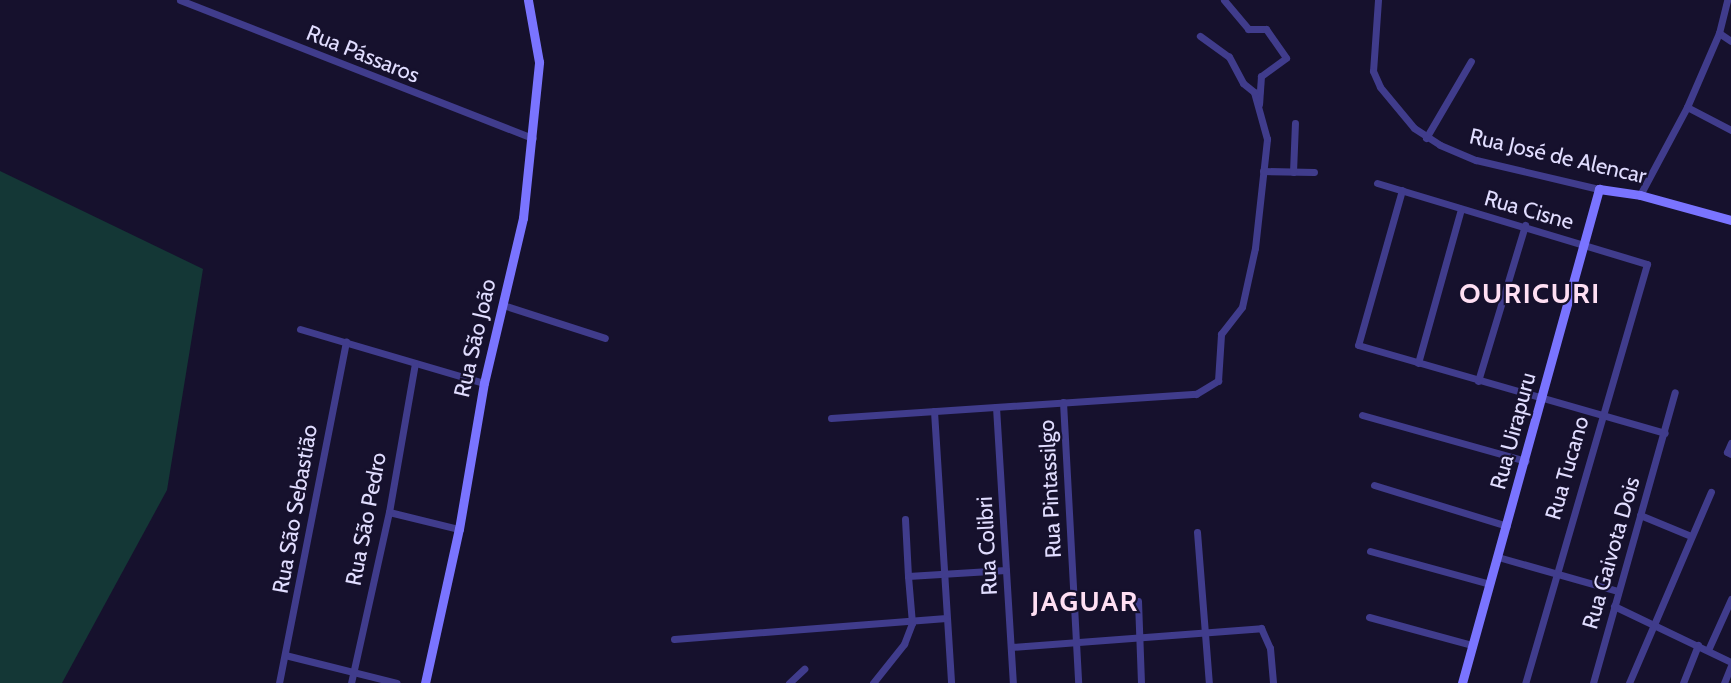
<!DOCTYPE html>
<html>
<head>
<meta charset="utf-8">
<style>
  body { margin:0 }
  #map { position:relative; width:1731px; height:683px; overflow:hidden; background:#16112d; font-family:Cabin,sans-serif }
  div>[style] { position:absolute }
  .green>* { inset:0; background:#143736 }
  .street>* { height:7px; margin:-3.5px; padding:0 3.5px; transform-origin:3.5px; border-radius:3.5px; background:#403c8c }
  .secondary>* { height:9px; margin:-4.5px; padding:0 4.5px; transform-origin:4.5px; border-radius:4.5px; background:#7a74ff }
  span { translate:-50% -50%; white-space:nowrap; text-align:center; line-height:1.15; -webkit-text-stroke:4.5px #16112d; paint-order:stroke }
  .street-label { font-size:22px; color:#e1ddff }
  .district-label { font-size:28px; color:#ffdff3; font-weight:700; letter-spacing:1.5px }
</style>
</head>
<body>
<div id="map">
  <div class="green">
    <div style="clip-path:polygon(0 171px,203px 269px,167px 490px,62px 683px,0 683px)"></div>
  </div>
  <div class="street">
    <div style="left:180px;top:0;width:379px;rotate:21.4deg"></div>
    <div style="left:1224px;top:0;width:38px;rotate:50deg"></div>
    <div style="left:1248px;top:29px;width:18px"></div>
    <div style="left:1266px;top:29px;width:35px;rotate:55deg"></div>
    <div style="left:1286px;top:58px;width:31px;rotate:144deg"></div>
    <div style="left:1261px;top:76px;width:28px;rotate:94deg"></div>
    <div style="left:1378px;top:0;width:71px;rotate:94deg"></div>
    <div style="left:1373px;top:71px;width:17px;rotate:66deg"></div>
    <div style="left:1380px;top:87px;width:53px;rotate:50.3deg"></div>
    <div style="left:1414px;top:128px;width:31px;rotate:33deg"></div>
    <div style="left:1440px;top:145px;width:39px;rotate:23deg"></div>
    <div style="left:1476px;top:160px;width:126px;rotate:13.3deg"></div>
    <div style="left:1719px;top:33px;width:14px;rotate:34deg"></div>
    <div style="left:1687px;top:107px;width:50px;rotate:27.6deg"></div>
    <div style="left:1426px;top:138px;width:89px;rotate:-59.7deg"></div>
    <div style="left:1263px;top:171px;width:51px;rotate:1.1deg"></div>
    <div style="left:1293px;top:172px;width:49px;rotate:-87.7deg"></div>
    <div style="left:1377px;top:183px;width:282px;rotate:16.7deg"></div>
    <div style="left:1647px;top:264px;width:436px;rotate:106.2deg"></div>
    <div style="left:1402px;top:190px;width:161px;rotate:105.8deg"></div>
    <div style="left:1358px;top:345px;width:319px;rotate:16deg"></div>
    <div style="left:1640px;top:195px;width:100px;rotate:-61.9deg"></div>
    <div style="left:1687px;top:107px;width:81px;rotate:-66.6deg"></div>
    <div style="left:1719px;top:33px;width:34px;rotate:-76deg"></div>
    <div style="left:503px;top:305px;width:107px;rotate:17.9deg"></div>
    <div style="left:300px;top:329px;width:192px;rotate:16.4deg"></div>
    <div style="left:1418px;top:363px;width:160px;rotate:-74.4deg"></div>
    <div style="left:1478px;top:381px;width:163px;rotate:-73.2deg"></div>
    <div style="left:1063px;top:402px;width:281px;rotate:86.9deg"></div>
    <div style="left:996px;top:407px;width:277px;rotate:86.5deg"></div>
    <div style="left:934px;top:411px;width:273px;rotate:86.4deg"></div>
    <div style="left:1362px;top:415px;width:170px;rotate:15.7deg"></div>
    <div style="left:831px;top:418px;width:366px;rotate:-3.8deg"></div>
    <div style="left:1196px;top:394px;width:26px;rotate:-31deg"></div>
    <div style="left:1218px;top:381px;width:47px;rotate:-86.3deg"></div>
    <div style="left:1221px;top:334px;width:34px;rotate:-52deg"></div>
    <div style="left:1242px;top:307px;width:60px;rotate:-77.6deg"></div>
    <div style="left:1255px;top:248px;width:110px;rotate:-83.7deg"></div>
    <div style="left:1267px;top:139px;width:49px;rotate:-105.5deg"></div>
    <div style="left:1254px;top:92px;width:14px;rotate:-141deg"></div>
    <div style="left:1243px;top:83px;width:30px;rotate:-118deg"></div>
    <div style="left:1229px;top:57px;width:36px;rotate:-144deg"></div>
    <div style="left:1731px;top:443px;width:10px;rotate:114deg"></div>
    <div style="left:1727px;top:452px;width:4px;rotate:27deg"></div>
    <div style="left:1374px;top:485px;width:139px;rotate:17.1deg"></div>
    <div style="left:389px;top:512px;width:72px;rotate:13.7deg"></div>
    <div style="left:1640px;top:515px;width:55px;rotate:22.4deg"></div>
    <div style="left:905px;top:519px;width:57px;rotate:87deg"></div>
    <div style="left:1197px;top:532px;width:151px;rotate:85.5deg"></div>
    <div style="left:1370px;top:551px;width:124px;rotate:15.4deg"></div>
    <div style="left:1498px;top:557px;width:124px;rotate:15.9deg"></div>
    <div style="left:1138px;top:601px;width:82px;rotate:87.9deg"></div>
    <div style="left:1614px;top:606px;width:130px;rotate:25.6deg"></div>
    <div style="left:1369px;top:617px;width:107px;rotate:15.2deg"></div>
    <div style="left:674px;top:639px;width:273px;rotate:-4.4deg"></div>
    <div style="left:1011px;top:647px;width:251px;rotate:-4.3deg"></div>
    <div style="left:1261px;top:628px;width:22px;rotate:66deg"></div>
    <div style="left:1270px;top:648px;width:35px;rotate:85deg"></div>
    <div style="left:1708px;top:650px;width:56px;rotate:-65.7deg"></div>
    <div style="left:285px;top:655px;width:115px;rotate:14deg"></div>
    <div style="left:279px;top:683px;width:348px;rotate:-78.9deg"></div>
    <div style="left:351px;top:683px;width:175px;rotate:-77.5deg"></div>
    <div style="left:389px;top:512px;width:151px;rotate:-80.1deg"></div>
    <div style="left:789px;top:683px;width:21px;rotate:-43deg"></div>
    <div style="left:873px;top:683px;width:50px;rotate:-51.5deg"></div>
    <div style="left:904px;top:644px;width:22px;rotate:-69deg"></div>
    <div style="left:912px;top:623px;width:47px;rotate:-94.9deg"></div>
    <div style="left:908px;top:576px;width:98px;rotate:-3.5deg"></div>
    <div style="left:1593px;top:683px;width:302px;rotate:-74.3deg"></div>
    <div style="left:1629px;top:683px;width:208px;rotate:-66.8deg"></div>
    <div style="left:1683px;top:683px;width:41px;rotate:-68.5deg"></div>
    <div style="left:1724px;top:683px;width:18px;rotate:-68deg"></div>
  </div>
  <div class="secondary">
    <div style="left:425px;top:683px;width:158px;rotate:-77.6deg"></div>
    <div style="left:459px;top:529px;width:148px;rotate:-80.3deg"></div>
    <div style="left:484px;top:383px;width:170px;rotate:-76.7deg"></div>
    <div style="left:523px;top:218px;width:157px;rotate:-84.1deg"></div>
    <div style="left:539px;top:62px;width:63px;rotate:-100.1deg"></div>
    <div style="left:1462px;top:683px;width:513px;rotate:-74.5deg"></div>
    <div style="left:1599px;top:189px;width:41px;rotate:8.3deg"></div>
    <div style="left:1640px;top:195px;width:94px;rotate:15.4deg"></div>
  </div>
  <div class="street-label">
    <span style="left:363px;top:54px;rotate:22deg">Rua Pássaros</span>
    <span style="left:1558px;top:156px;rotate:13deg">Rua José de Alencar</span>
    <span style="left:1529px;top:210px;rotate:16deg">Rua Cisne</span>
    <span style="left:475px;top:338px;rotate:-77deg">Rua São João</span>
    <span style="left:1513px;top:431px;rotate:-75deg">Rua Uirapuru</span>
    <span style="left:1567px;top:468px;rotate:-74deg">Rua Tucano</span>
    <span style="left:1050px;top:489px;rotate:-93deg">Rua Pintassilgo</span>
    <span style="left:295px;top:509px;rotate:-80deg">Rua São Sebastião</span>
    <span style="left:366px;top:519px;rotate:-79deg">Rua São Pedro</span>
    <span style="left:987px;top:546px;rotate:-93deg">Rua Colibri</span>
    <span style="left:1611px;top:553px;rotate:-74deg">Rua Gaivota Dois</span>
  </div>
  <div class="district-label">
    <span style="left:1530px;top:293px">OURICURI</span>
    <span style="left:1085px;top:601px">JAGUAR</span>
  </div>
</div>
</body>
</html>
